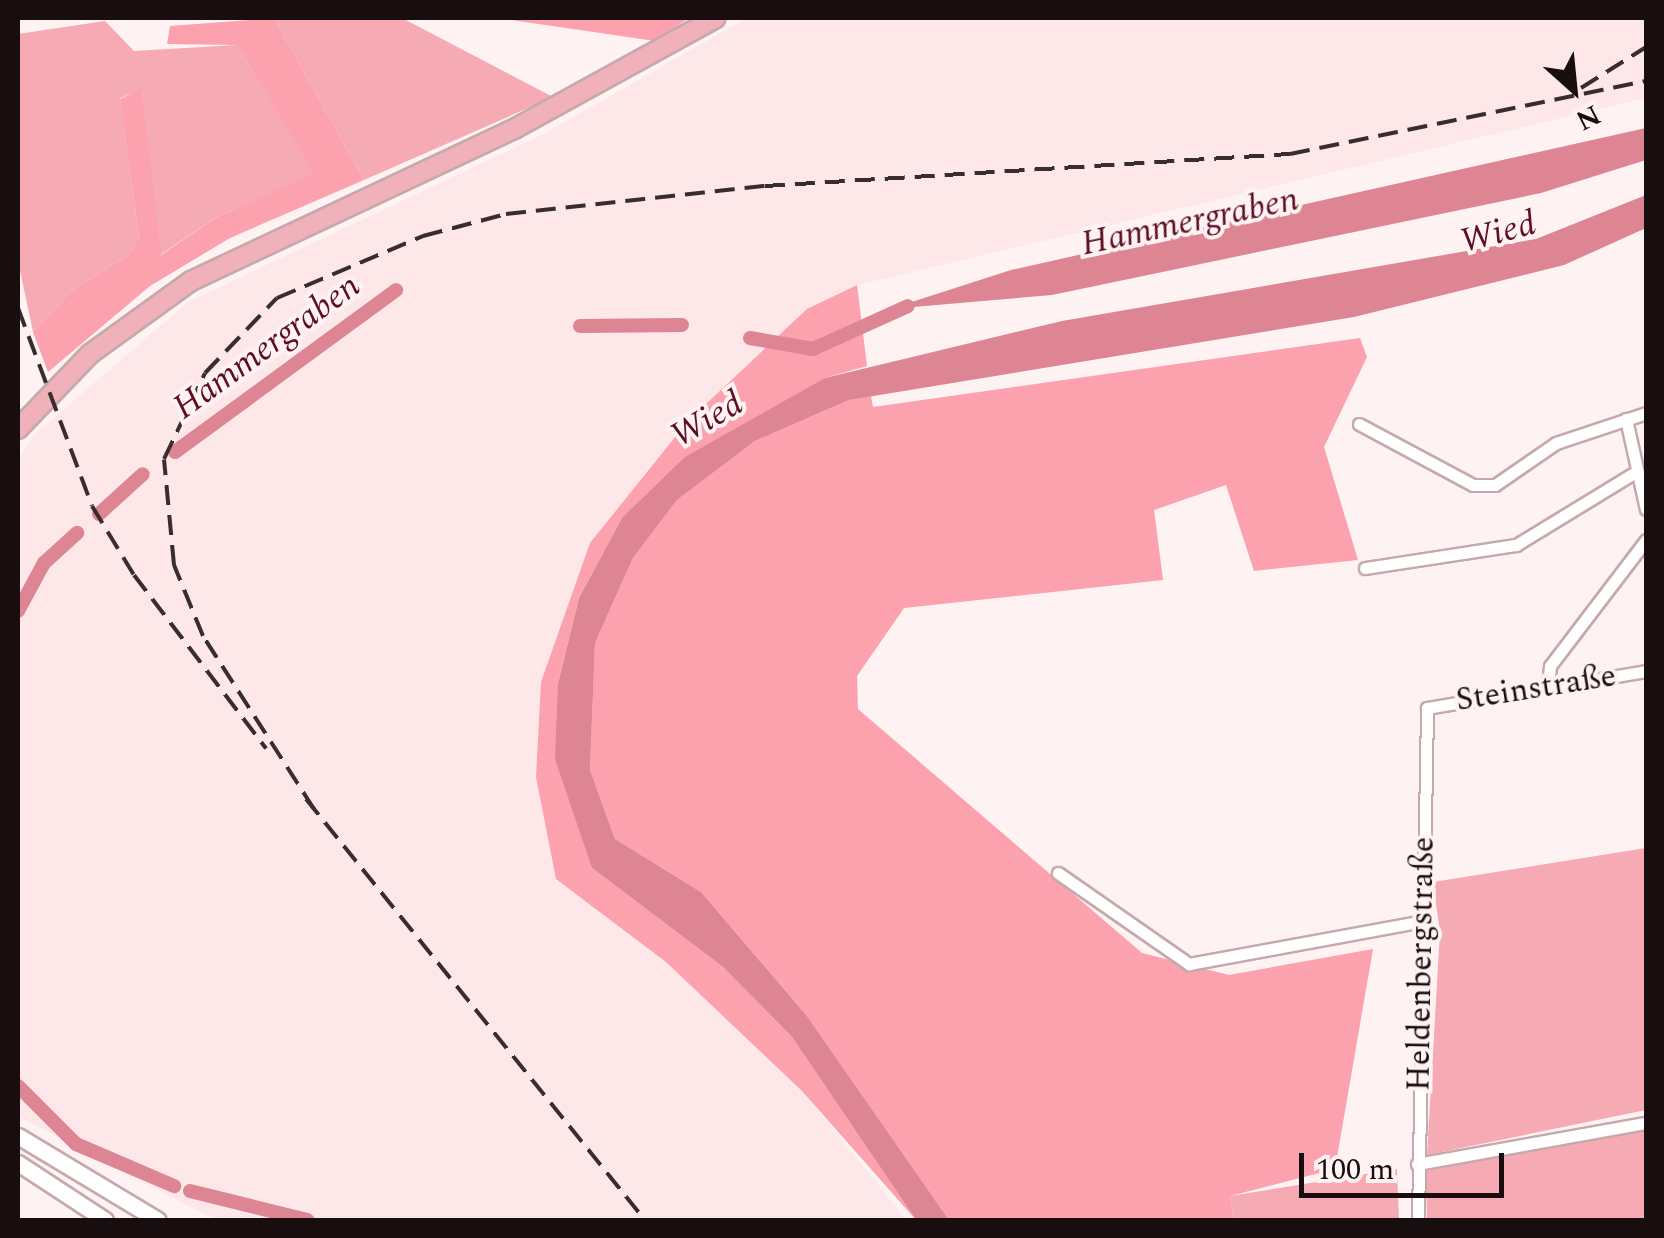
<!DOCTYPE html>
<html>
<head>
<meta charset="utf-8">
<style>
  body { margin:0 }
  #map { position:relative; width:1664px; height:1238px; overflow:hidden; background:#fef2f3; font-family:Spectral,serif }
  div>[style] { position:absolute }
  .built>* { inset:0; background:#fee7e9 }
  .green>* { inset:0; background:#f5aab4 }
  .forest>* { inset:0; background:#fca1ae }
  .water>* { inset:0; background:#dd8592 }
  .canal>* { height:14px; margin:-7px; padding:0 7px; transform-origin:7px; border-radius:7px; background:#dd8592 }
  .roads { filter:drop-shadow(2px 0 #c5a9ac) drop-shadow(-2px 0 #c5a9ac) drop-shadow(0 2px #c5a9ac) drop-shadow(0 -2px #c5a9ac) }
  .minor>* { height:11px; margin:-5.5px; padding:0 5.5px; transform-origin:5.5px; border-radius:5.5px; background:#fff }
  .secondary>* { height:15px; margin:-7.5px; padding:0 7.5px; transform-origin:7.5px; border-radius:7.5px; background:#fff }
  .primary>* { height:18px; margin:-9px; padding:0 9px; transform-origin:9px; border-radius:9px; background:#f1b1bb }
  .rail>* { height:4px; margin-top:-2px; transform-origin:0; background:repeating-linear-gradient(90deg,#382d2e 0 20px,transparent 0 30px) }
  span { translate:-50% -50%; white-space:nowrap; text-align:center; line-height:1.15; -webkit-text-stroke:8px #fef2f3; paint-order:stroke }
  .street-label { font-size:32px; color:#180e0f }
  .water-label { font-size:35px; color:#5d0e24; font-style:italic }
  .frame { position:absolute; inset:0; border:20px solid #180e0f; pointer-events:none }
  .north { position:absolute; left:1524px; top:40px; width:100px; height:100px; -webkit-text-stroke:8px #fef2f3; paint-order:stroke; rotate:153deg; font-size:28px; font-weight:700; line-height:40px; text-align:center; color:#180e0f }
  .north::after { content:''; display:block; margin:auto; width:35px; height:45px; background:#180e0f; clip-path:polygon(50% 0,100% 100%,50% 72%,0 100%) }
  .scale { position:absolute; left:1299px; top:1153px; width:205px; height:45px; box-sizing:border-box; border:5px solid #180e0f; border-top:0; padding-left:12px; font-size:30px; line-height:35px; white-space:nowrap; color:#180e0f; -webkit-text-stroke:8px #fef2f3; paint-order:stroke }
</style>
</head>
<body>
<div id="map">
  <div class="built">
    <div style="clip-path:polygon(747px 18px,1646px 18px,1646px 98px,857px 285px,807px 309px,556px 879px,666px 962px,802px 1091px,907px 1220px,216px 1220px,18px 1116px,18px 461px,33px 436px,188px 302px,544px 134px)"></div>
  </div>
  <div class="green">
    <div style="clip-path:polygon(274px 18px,402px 18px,553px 97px,364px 180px)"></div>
    <div style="clip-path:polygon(105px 21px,134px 51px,237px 45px,315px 173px,217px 217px,160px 255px,142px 90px,120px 98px,139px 236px,130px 254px,71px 291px,33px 332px,18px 261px,18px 34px)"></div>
    <div style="clip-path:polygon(1646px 848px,1646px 1110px,1427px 1155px,1440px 932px,1433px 882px)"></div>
    <div style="clip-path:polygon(1646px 1128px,1646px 1220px,1427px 1220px,1426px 1171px)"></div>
    <div style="clip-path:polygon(1397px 1169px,1399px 1220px,1234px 1220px,1230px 1196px)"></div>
  </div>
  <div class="forest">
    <div style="clip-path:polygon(274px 18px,364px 180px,230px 238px,150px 286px,48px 372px,33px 332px,71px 291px,130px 254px,139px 236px,120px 99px,142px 89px,161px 255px,217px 217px,314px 173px,237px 45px,167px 44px,170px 26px)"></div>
    <div style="clip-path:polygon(498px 18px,689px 18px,655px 41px)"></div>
    <div style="clip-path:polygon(857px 285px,867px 366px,825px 378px,622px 518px,579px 598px,558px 684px,592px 868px,723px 967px,792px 1037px,916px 1220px,802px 1091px,666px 962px,556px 879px,536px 777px,541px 682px,590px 543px,688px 421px,807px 309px)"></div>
    <div style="clip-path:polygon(1360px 338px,1367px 357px,1324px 447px,1358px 560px,1254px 571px,1226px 485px,1154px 510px,1163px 580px,904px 608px,857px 676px,858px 709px,1142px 953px,1229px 975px,1373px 949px,1335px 1169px,1230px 1196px,1234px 1220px,949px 1220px,807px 1016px,701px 892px,615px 839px,590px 770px,595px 643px,633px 558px,677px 500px,755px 441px,849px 400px,871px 396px,873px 407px)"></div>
  </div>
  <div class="water">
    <div style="clip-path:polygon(1646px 128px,1646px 160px,1541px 193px,1052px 295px,890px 309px,1011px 270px)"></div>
    <div style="clip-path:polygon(1646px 195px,1646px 228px,1564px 265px,1354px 317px,849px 400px,755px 441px,677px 500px,633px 558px,595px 643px,590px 770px,615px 839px,701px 892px,807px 1016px,949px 1220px,916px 1220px,792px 1037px,723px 967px,592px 868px,555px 759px,558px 684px,579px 598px,622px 518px,685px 457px,825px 378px,1062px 321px,1536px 239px)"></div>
  </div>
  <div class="canal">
    <div style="left:580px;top:326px;width:102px;rotate:-0.6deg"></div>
    <div style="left:750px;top:338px;width:64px;rotate:9.9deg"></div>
    <div style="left:813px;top:349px;width:104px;rotate:-24.4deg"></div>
    <div style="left:175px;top:452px;width:274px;rotate:-36.2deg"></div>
    <div style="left:99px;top:514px;width:59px;rotate:-42.3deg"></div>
    <div style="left:18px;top:611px;width:55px;rotate:-61.6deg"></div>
    <div style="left:44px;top:563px;width:45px;rotate:-42.3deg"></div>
    <div style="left:18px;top:1086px;width:82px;rotate:45deg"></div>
    <div style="left:76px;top:1144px;width:107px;rotate:23.2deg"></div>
    <div style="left:190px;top:1191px;width:121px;rotate:13.9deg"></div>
  </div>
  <div class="roads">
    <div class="minor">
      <div style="left:1626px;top:419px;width:92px;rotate:77.5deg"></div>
      <div style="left:1359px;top:424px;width:129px;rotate:28.2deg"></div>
      <div style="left:1473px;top:485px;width:22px"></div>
      <div style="left:1495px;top:485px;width:74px;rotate:-34.5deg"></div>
      <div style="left:1556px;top:443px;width:95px;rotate:-18.4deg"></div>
      <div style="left:1365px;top:568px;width:153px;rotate:-8.7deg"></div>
      <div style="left:1516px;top:545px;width:142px;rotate:-31.4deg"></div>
      <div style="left:1548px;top:685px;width:19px;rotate:-84deg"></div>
      <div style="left:1550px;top:666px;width:158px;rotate:-52.7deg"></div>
      <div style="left:1058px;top:873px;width:160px;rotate:34.8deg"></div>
      <div style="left:1189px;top:964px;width:239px;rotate:-10.4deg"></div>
      <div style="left:1417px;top:1164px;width:233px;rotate:-10.2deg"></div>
      <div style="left:1418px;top:1220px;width:512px;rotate:-88.99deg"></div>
      <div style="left:1427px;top:708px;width:222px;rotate:-9.6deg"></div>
    </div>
    <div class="secondary">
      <div style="left:18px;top:1136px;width:163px;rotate:31deg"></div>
      <div style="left:18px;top:1163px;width:104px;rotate:33.2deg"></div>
    </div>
    <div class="primary">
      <div style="left:18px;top:429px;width:104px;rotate:-46.2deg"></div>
      <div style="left:90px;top:354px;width:125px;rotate:-35.9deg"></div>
      <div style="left:191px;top:281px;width:357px;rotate:-25.2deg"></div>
      <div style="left:514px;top:129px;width:230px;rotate:-28.8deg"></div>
    </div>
  </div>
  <div class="rail">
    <div style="left:1581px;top:88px;width:77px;rotate:-32.2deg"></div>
    <div style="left:18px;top:308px;width:211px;rotate:69.5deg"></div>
    <div style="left:92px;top:506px;width:81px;rotate:58.7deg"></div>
    <div style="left:134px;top:575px;width:218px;rotate:52.7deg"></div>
    <div style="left:306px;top:799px;width:541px;rotate:51.16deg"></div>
    <div style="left:314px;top:809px;width:206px;rotate:-122.7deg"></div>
    <div style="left:203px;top:636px;width:77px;rotate:-112.2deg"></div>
    <div style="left:174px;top:565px;width:106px;rotate:-95.4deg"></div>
    <div style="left:164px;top:459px;width:95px;rotate:-64.5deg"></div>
    <div style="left:205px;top:373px;width:104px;rotate:-46.2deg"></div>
    <div style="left:277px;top:298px;width:159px;rotate:-23deg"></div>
    <div style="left:423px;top:236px;width:86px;rotate:-14.8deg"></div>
    <div style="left:506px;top:214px;width:261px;rotate:-6.2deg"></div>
    <div style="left:765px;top:186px;width:526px;rotate:-3.49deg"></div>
    <div style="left:1290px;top:154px;width:363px;rotate:-11.6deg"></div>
  </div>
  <div class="street-label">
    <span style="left:1536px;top:689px;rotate:-9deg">Steinstraße</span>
    <span style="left:1422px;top:964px;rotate:-89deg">Heldenbergstraße</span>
  </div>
  <div class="water-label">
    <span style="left:1190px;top:222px;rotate:-12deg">Hammergraben</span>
    <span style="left:1498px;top:233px;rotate:-15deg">Wied</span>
    <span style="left:267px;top:347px;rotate:-36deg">Hammergraben</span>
    <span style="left:707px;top:420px;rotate:-30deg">Wied</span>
  </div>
  <div class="frame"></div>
  <div class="north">N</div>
  <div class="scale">100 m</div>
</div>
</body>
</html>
